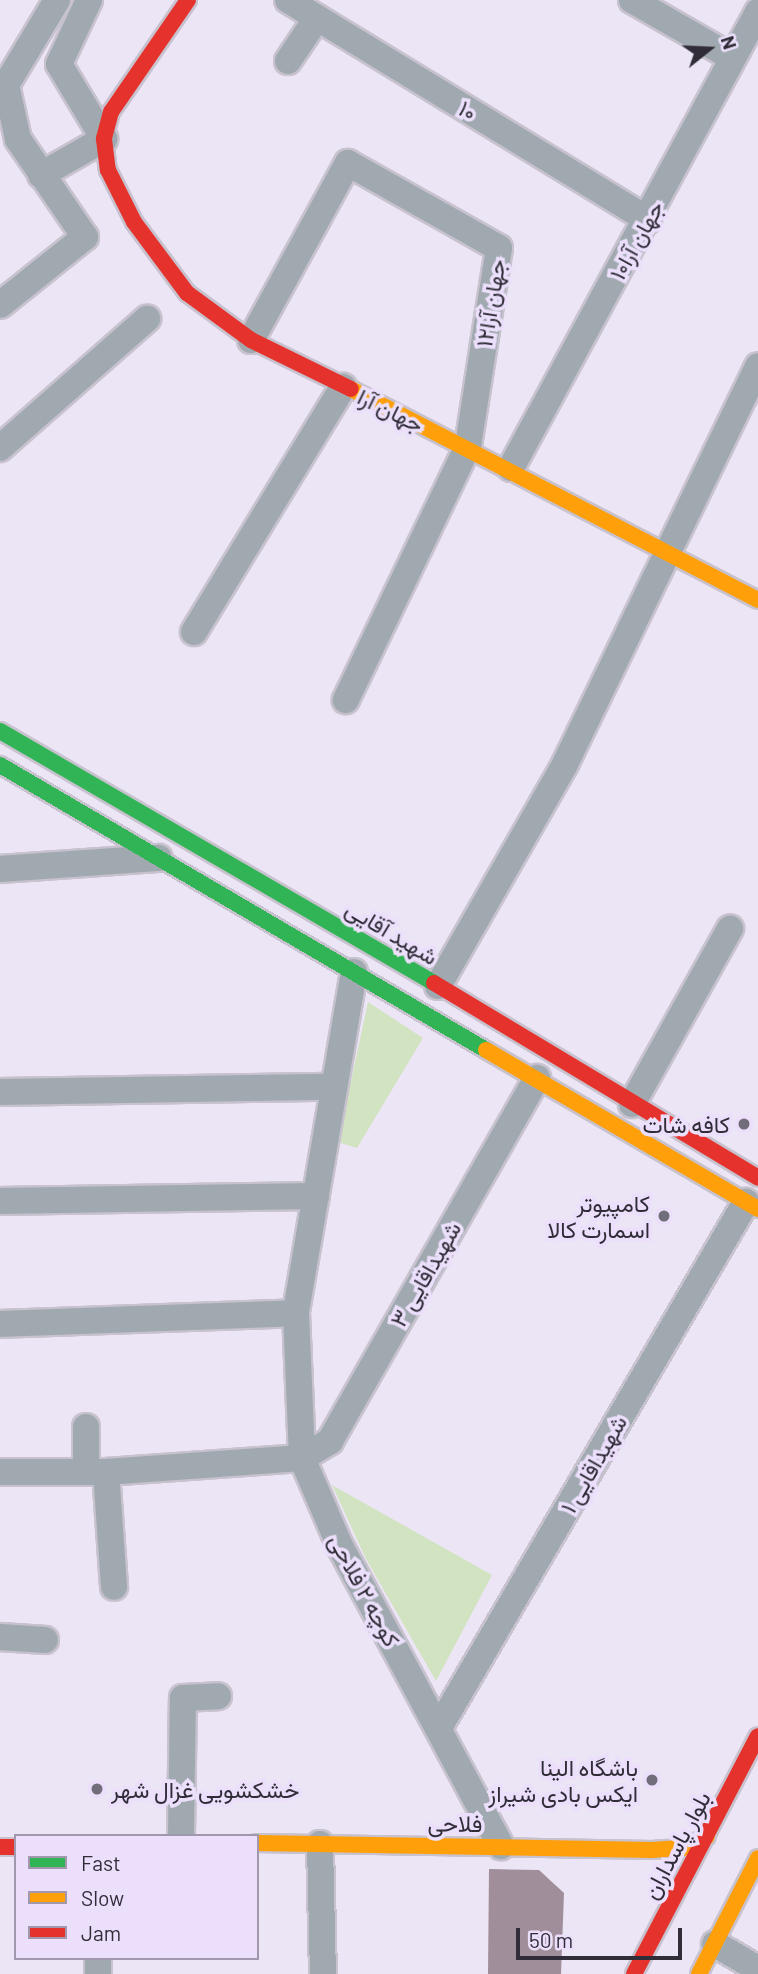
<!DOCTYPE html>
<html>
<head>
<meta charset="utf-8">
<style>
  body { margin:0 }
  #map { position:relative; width:758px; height:1974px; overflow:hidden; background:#ece5f5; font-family:Barlow,Vazirmatn,sans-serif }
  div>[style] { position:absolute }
  .green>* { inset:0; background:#d2e3c1 }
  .building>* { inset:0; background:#a08e9b }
  .roads { filter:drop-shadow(2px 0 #c7c2ce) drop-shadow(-2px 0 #c7c2ce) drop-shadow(0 2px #c7c2ce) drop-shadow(0 -2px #c7c2ce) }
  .street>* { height:26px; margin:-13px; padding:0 13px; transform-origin:13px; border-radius:13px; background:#a0a9af }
  .fast>* { height:16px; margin:-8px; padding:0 8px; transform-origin:8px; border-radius:8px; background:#30b455 }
  .slow>* { height:16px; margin:-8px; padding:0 8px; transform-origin:8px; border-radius:8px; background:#ff9f0a }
  .jam>* { height:16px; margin:-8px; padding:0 8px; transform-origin:8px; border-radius:8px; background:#e5322d }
  .dots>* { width:19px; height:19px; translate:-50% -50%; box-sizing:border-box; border:4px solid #ebdffb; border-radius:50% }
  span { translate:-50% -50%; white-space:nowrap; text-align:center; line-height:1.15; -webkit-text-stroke:7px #ebdffb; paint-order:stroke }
  .street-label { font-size:23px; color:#312d38 }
  .poi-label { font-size:23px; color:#312d38 }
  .right { translate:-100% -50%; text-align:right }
  .left { translate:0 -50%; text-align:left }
  .legend { position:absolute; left:14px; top:1834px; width:245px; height:126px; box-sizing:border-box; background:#ebdffb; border:2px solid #a198ad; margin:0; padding:9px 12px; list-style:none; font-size:21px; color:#312d38 }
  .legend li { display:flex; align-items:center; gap:14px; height:35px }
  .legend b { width:35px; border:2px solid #a198ad }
  .north { position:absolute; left:674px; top:14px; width:70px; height:70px; -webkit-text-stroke:5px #ebdffb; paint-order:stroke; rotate:72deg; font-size:19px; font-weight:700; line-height:28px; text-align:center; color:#312d38 }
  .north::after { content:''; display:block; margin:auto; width:24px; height:32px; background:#312d38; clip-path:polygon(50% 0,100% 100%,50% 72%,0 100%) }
  .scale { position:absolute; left:516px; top:1928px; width:166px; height:32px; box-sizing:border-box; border:4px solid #312d38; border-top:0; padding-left:9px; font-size:21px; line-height:24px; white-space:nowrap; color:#312d38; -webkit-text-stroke:5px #ebdffb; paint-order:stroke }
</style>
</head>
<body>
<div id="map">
  <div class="green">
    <div style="clip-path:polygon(368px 1002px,423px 1038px,357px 1148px,338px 1142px)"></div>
    <div style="clip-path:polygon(332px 1485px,492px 1575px,436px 1681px,366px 1559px)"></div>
  </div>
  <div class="building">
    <div style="clip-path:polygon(489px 1869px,539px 1870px,564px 1893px,561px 1974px,488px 1974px)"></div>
  </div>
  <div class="roads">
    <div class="street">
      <div style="left:288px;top:0;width:422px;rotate:31.4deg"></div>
      <div style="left:632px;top:0;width:116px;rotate:29.9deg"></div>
      <div style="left:288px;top:61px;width:52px;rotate:-56deg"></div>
      <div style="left:41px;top:175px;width:73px;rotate:-29.7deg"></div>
      <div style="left:104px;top:139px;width:87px;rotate:-121deg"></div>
      <div style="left:59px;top:64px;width:71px;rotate:-64.9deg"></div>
      <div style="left:0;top:305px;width:109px;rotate:-38.7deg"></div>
      <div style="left:85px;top:237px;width:119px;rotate:-124.4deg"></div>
      <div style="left:18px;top:139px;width:55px;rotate:-102.5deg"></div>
      <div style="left:6px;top:85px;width:99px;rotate:-59deg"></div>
      <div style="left:251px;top:340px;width:202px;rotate:-61.3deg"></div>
      <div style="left:348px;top:163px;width:173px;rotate:29.4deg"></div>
      <div style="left:499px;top:248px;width:200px;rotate:98.9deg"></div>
      <div style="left:468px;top:446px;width:282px;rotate:115.7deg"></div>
      <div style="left:0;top:448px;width:196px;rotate:-41.3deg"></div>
      <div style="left:511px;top:468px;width:519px;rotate:-61.56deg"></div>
      <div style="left:194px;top:632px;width:287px;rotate:-58.7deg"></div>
      <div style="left:0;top:869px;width:159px;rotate:-4deg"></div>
      <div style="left:354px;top:972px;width:346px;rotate:99.7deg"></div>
      <div style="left:296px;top:1313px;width:145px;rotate:87.6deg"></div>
      <div style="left:302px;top:1458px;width:94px;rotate:66.7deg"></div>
      <div style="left:339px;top:1544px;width:343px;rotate:61.8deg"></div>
      <div style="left:438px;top:986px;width:256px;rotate:-60.2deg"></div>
      <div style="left:565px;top:764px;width:442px;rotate:-64.1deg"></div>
      <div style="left:0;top:1092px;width:333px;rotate:-0.9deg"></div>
      <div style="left:632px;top:1104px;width:201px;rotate:-60.8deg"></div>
      <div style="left:0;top:1201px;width:316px;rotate:-0.9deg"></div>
      <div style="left:0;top:1324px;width:296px;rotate:-2.1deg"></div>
      <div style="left:0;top:1472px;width:106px"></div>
      <div style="left:106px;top:1472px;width:196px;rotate:-4.1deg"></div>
      <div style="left:302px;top:1458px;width:33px;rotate:-31deg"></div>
      <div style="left:330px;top:1441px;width:418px;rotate:-60.3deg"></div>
      <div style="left:86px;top:1472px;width:45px;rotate:-90deg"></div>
      <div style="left:106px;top:1472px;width:115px;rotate:86deg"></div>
      <div style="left:0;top:1637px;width:45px;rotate:3.8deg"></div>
      <div style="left:440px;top:1726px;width:607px;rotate:-59.72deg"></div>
      <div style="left:181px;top:1836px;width:138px;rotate:-89.2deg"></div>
      <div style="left:183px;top:1698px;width:35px;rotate:-3deg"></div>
      <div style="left:320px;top:1844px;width:130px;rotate:88.7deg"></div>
      <div style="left:715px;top:1944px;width:50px;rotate:30.2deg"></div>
      <div style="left:98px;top:1958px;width:16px;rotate:90deg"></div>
    </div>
    <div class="fast">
      <div style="left:0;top:731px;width:502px;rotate:30.14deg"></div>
      <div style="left:0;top:765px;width:563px;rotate:30.39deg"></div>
    </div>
    <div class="slow">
      <div style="left:351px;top:389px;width:458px;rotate:27.4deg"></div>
      <div style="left:486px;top:1050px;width:315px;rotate:30.3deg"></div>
      <div style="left:257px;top:1843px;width:395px;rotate:1deg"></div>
      <div style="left:652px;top:1850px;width:31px;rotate:-4deg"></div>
      <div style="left:683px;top:1848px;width:26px;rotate:-25deg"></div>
      <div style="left:699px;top:1974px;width:130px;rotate:-63deg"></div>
    </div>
    <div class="jam">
      <div style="left:188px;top:0;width:136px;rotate:124.5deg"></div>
      <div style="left:111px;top:112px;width:28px;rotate:105deg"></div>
      <div style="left:104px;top:139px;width:31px;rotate:83deg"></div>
      <div style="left:108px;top:170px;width:58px;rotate:63.4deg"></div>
      <div style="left:134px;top:222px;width:89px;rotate:53.3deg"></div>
      <div style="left:187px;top:293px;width:79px;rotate:36.3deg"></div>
      <div style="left:251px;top:340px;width:111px;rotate:26.1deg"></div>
      <div style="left:434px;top:983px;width:378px;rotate:31deg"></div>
      <div style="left:0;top:1847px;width:16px"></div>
      <div style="left:634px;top:1974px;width:268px;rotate:-62.5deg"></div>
    </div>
  </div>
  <div class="dots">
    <div style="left:744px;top:1124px;background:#726d7a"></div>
    <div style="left:664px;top:1216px;background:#726d7a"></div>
    <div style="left:652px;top:1780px;background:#726d7a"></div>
    <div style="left:97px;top:1789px;background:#726d7a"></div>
  </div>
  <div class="street-label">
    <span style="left:468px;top:110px;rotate:31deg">۱۰</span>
    <span style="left:636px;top:240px;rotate:-61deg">جهان آرا۱۰</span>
    <span style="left:490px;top:303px;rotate:-81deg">جهان آرا۱۲</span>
    <span style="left:391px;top:410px;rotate:26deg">جهان آرا</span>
    <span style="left:392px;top:932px;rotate:31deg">شهید آقایی</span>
    <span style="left:425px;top:1274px;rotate:-60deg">۳ شهیداقایی</span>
    <span style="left:593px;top:1464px;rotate:-60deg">۱ شهیداقایی</span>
    <span style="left:365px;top:1590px;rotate:62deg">کوچه ۲ فلاحی</span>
    <span style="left:455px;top:1823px;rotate:1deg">فلاحی</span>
    <span style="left:676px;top:1845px;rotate:-62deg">بلوار پاسداران</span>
  </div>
  <div class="poi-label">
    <span class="right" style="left:730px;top:1124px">کافه شات</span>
    <span class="right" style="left:650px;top:1216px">کامپیوتر<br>اسمارت کالا</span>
    <span class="right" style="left:638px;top:1780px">باشگاه الینا<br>ایکس بادی شیراز</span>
    <span class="left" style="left:111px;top:1789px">خشکشویی غزال شهر</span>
  </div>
  <ul class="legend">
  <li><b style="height:9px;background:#30b455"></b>Fast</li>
  <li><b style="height:9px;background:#ff9f0a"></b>Slow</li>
  <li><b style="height:9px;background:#e5322d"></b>Jam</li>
  </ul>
  <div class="north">N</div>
  <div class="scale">50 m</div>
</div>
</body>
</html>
